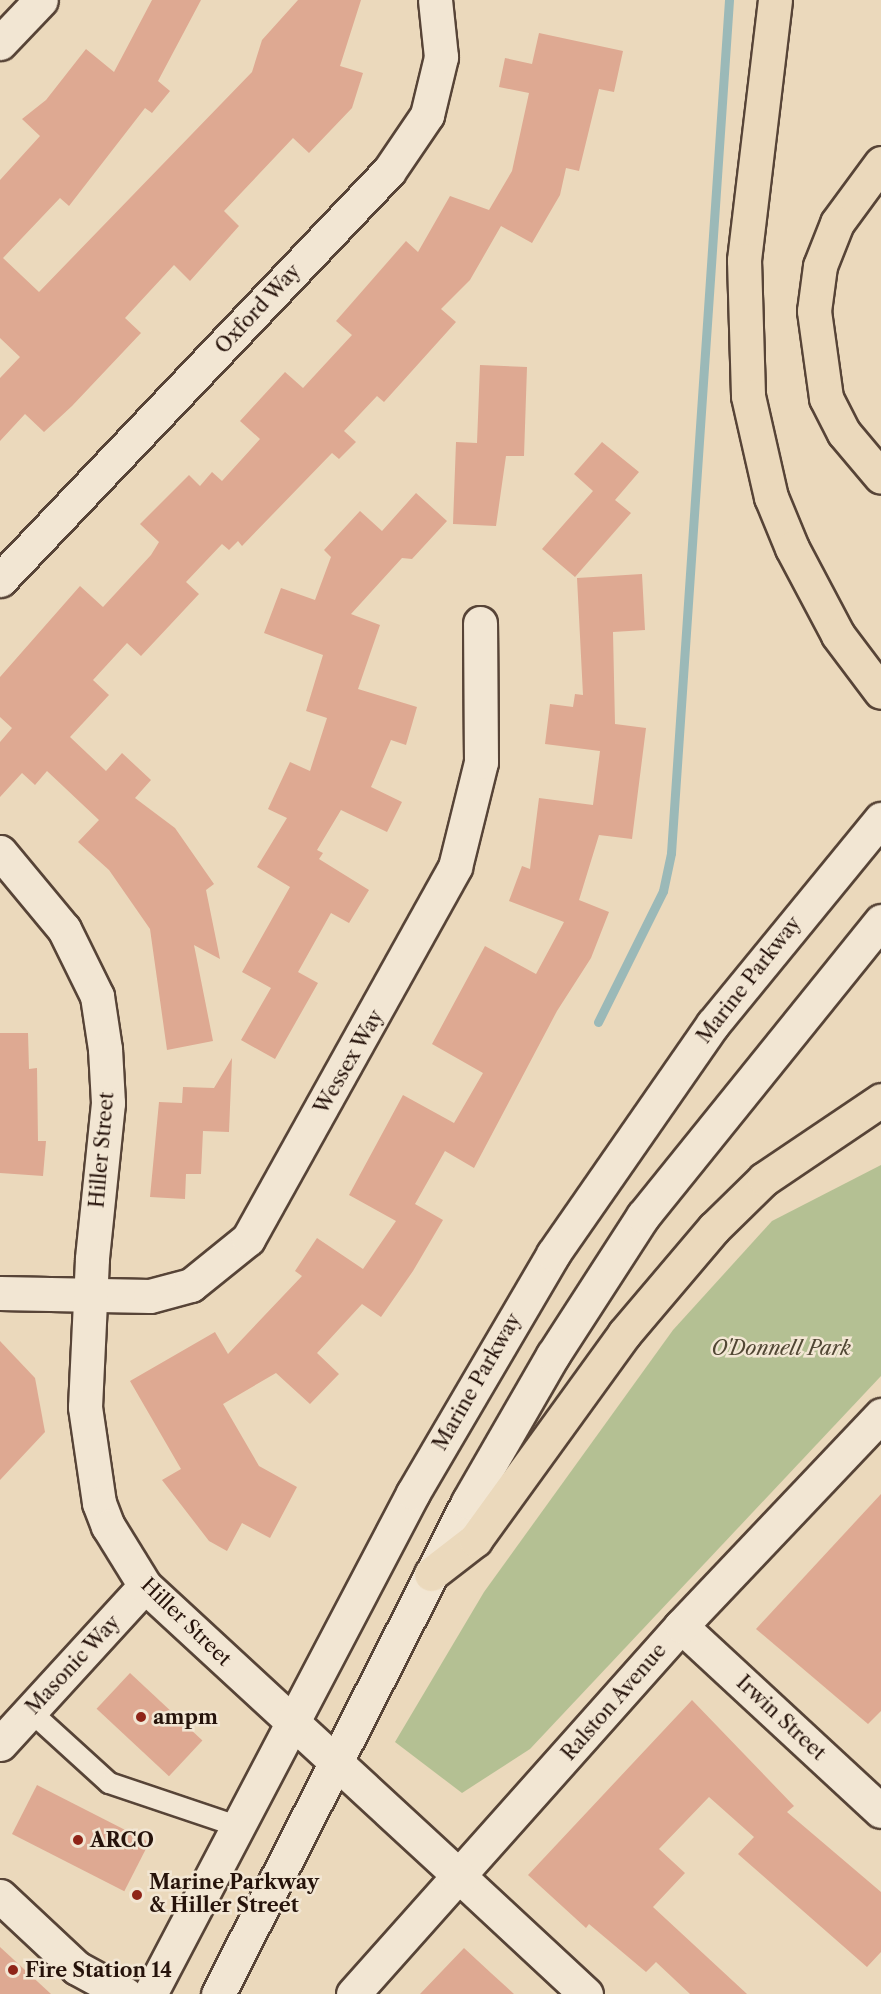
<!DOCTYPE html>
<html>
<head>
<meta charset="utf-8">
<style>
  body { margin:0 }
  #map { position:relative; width:881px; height:1994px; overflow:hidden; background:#ebd9bc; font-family:"Libre Caslon Text",serif }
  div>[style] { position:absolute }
  .green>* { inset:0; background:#b4c093 }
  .stream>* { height:9px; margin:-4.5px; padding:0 4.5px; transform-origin:4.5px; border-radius:4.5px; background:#9bb9b8 }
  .building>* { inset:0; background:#dea992; transform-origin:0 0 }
  .roads { filter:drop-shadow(2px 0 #574437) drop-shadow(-2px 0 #574437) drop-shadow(0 2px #574437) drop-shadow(0 -2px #574437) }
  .lane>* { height:20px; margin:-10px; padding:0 10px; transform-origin:10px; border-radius:10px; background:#f2e6d3 }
  .street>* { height:33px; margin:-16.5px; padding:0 16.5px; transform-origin:16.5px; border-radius:16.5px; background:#f2e6d3 }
  .secondary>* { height:33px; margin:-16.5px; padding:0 16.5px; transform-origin:16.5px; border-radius:16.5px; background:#f2e6d3 }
  .highway>* { height:33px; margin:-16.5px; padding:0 16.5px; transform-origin:16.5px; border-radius:16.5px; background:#ebd9bc }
  .dots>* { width:16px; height:16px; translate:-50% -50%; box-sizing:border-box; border:3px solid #f2e6d3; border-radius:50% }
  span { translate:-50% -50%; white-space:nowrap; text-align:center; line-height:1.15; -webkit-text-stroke:5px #f2e6d3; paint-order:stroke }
  .street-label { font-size:20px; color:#26130b }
  .park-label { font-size:20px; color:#514734; font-style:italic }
  .poi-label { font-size:20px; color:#26130b; font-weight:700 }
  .left { translate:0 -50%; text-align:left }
</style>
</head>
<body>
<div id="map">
  <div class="green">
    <div style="clip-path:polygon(881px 1165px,881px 1376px,530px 1749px,462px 1793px,395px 1742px,484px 1592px,673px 1330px,772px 1221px)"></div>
  </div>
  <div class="stream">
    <div style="left:598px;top:1022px;width:146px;rotate:-63.6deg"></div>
    <div style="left:663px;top:891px;width:39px;rotate:-78deg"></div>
    <div style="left:671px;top:853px;width:855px;rotate:-86.11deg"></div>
  </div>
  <div class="building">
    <div style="clip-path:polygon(152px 0,201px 0,158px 81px,170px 91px,152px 113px,145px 108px,69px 206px,60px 198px,3px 258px,39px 292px,252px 72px,262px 40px,298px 0,361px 0,340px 66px,363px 73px,352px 108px,309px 153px,293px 138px,224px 211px,239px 226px,190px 281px,174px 265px,125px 318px,141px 333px,72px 406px,44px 432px,25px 414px,0 441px,0 378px,20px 357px,0 338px,0 180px,40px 136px,22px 119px,46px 100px,86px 49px,114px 72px)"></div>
    <div style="clip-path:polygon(539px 33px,623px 51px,614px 92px,599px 89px,579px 171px,566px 168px,560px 195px,532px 243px,501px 226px,470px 280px,441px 309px,456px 322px,384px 402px,377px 396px,344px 431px,356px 442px,339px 459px,332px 453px,242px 546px,238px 541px,229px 550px,222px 544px,186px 582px,199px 594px,141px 656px,127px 643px,93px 680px,109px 695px,70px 737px,106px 771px,122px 753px,151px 780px,135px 798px,175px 828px,214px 884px,206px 890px,220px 959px,194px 945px,213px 1041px,167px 1050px,150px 929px,109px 870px,78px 842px,99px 820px,47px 771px,35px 785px,22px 773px,0 797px,0 742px,12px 728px,0 717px,0 677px,80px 586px,103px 607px,151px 555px,159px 542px,140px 524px,189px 475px,200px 486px,212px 472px,222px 481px,260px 439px,240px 421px,285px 372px,303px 388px,352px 335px,336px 321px,406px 241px,418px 252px,450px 196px,489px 210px,512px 171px,529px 93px,499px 87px,505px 58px,532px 64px)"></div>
    <div style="clip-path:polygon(480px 365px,527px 367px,524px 456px,506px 456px,496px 526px,453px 524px,456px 442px,477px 443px)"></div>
    <div style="clip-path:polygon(602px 442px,639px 472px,615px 500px,631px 513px,575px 577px,542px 549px,593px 491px,574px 474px)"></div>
    <div style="clip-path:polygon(416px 493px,447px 521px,412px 559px,402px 558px,351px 614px,380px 625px,358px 689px,417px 707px,406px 745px,391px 740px,371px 787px,402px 802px,387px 832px,341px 810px,317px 850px,323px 853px,319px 859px,369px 890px,349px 923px,331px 913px,298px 972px,318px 983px,275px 1059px,241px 1040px,271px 988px,242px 972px,290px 887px,257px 867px,287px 818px,268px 809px,290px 762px,310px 771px,327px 718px,306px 711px,323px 655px,264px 633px,281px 588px,315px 600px,331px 557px,324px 550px,360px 511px,382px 531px)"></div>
    <div style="clip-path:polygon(642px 574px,645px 630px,613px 632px,615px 724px,646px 728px,632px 839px,599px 835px,579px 900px,609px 912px,591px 958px,557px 1011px,474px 1168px,445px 1151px,415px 1204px,443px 1220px,413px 1271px,381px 1317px,362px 1304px,317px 1353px,339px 1374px,310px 1404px,276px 1373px,223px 1404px,259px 1466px,297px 1487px,270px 1538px,242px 1523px,227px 1551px,209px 1541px,162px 1480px,181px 1469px,130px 1381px,215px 1332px,228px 1354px,302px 1276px,295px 1271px,317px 1238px,363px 1269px,396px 1221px,349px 1195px,403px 1095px,454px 1123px,483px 1073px,432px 1044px,485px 946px,536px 974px,564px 922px,509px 901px,522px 866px,530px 869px,539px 798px,593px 805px,600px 751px,545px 744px,550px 704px,573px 707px,575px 694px,583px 695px,577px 578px)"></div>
    <div style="clip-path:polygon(0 1033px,28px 1033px,29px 1069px,37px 1068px,38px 1141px,46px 1141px,43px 1176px,0 1173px)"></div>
    <div style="clip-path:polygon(232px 1058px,229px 1132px,203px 1131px,201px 1174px,186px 1174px,185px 1199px,150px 1197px,159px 1102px,182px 1103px,183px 1087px,214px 1088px)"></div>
    <div style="clip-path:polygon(0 1341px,35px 1378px,45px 1432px,0 1480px)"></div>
    <div style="clip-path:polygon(881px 1494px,881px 1711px,868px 1724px,756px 1629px)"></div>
    <div style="left:130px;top:1673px;width:99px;height:49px;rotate:43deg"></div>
    <div style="clip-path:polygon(692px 1700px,794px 1806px,787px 1812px,881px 1892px,881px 1952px,867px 1967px,738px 1854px,754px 1837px,709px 1797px,659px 1849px,685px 1873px,653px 1907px,747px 1994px,690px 1994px,656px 1962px,646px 1972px,589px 1924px,586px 1928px,528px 1875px)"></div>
    <div style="left:37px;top:1785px;width:126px;height:55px;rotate:27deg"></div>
    <div style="clip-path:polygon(0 1947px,51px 1994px,0 1994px)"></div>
    <div style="clip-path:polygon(464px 1948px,491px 1973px,514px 1994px,420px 1994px)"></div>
  </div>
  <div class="roads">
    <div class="lane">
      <div style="left:30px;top:1711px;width:107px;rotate:42.3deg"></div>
      <div style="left:109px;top:1783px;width:135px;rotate:18.6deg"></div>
    </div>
    <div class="street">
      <div style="left:0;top:43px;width:59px;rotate:-46.4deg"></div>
      <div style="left:0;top:580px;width:564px;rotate:-46.44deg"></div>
      <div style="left:389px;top:171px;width:68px;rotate:-55.8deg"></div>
      <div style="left:427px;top:115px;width:60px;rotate:-76.4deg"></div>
      <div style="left:441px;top:57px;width:57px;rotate:-96deg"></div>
      <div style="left:0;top:1293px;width:150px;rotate:1.1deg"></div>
      <div style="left:150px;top:1296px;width:42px;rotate:-15deg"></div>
      <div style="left:191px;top:1285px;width:73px;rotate:-38.9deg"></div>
      <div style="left:248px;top:1239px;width:426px;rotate:-60.9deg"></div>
      <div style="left:455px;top:867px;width:108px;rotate:-76.1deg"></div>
      <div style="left:481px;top:762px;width:139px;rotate:-90.4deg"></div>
      <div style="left:681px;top:1626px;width:272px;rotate:42.8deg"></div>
      <div style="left:0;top:1744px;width:214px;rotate:-47.5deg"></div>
      <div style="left:460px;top:1877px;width:172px;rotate:42.9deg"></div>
      <div style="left:0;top:1896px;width:105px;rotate:43.1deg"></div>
      <div style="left:77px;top:1968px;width:55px;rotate:28.4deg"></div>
      <div style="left:353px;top:1994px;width:493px;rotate:-48.3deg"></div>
      <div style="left:681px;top:1626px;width:291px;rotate:-46.5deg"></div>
    </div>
    <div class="secondary">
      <div style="left:0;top:852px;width:100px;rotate:50.3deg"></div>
      <div style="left:64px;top:929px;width:75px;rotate:63.8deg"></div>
      <div style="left:97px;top:996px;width:54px;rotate:81.4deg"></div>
      <div style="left:105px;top:1049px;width:54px;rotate:86.8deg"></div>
      <div style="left:108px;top:1103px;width:157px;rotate:95.9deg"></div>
      <div style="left:92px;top:1259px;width:148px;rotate:92.7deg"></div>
      <div style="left:85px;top:1407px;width:97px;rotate:81.7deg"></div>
      <div style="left:99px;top:1503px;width:25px;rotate:69deg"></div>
      <div style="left:108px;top:1526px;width:70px;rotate:58.3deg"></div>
      <div style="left:145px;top:1586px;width:429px;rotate:42.7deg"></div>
      <div style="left:150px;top:1994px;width:566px;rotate:-62.3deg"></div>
      <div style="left:413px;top:1493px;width:277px;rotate:-59.6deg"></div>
      <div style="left:553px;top:1254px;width:280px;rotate:-55.2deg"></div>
      <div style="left:713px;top:1024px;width:265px;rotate:-50.7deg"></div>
      <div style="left:218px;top:1994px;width:552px;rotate:-63.06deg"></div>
      <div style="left:468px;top:1502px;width:170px;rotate:-60deg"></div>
      <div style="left:553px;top:1355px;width:166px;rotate:-57.1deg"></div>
      <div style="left:643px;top:1216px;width:379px;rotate:-51.1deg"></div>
    </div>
    <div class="highway">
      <div style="left:775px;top:0;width:262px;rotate:96.8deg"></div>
      <div style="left:744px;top:260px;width:136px;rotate:88.3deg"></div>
      <div style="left:748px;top:396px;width:104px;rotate:77.2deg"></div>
      <div style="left:771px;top:497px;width:55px;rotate:67.6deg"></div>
      <div style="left:792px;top:548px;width:98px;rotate:62.1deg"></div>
      <div style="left:838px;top:635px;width:71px;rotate:53deg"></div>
      <div style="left:881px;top:163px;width:74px;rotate:126.3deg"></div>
      <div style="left:837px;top:223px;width:46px;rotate:111.6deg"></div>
      <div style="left:820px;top:266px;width:45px;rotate:97.6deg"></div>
      <div style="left:814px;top:311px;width:88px;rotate:82.1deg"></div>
      <div style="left:826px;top:398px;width:39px;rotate:63deg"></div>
      <div style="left:844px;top:433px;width:57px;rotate:49.9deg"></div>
      <div style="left:431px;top:1574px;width:56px;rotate:-37.7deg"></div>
      <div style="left:475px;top:1540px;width:254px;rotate:-54.1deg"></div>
      <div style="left:624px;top:1334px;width:139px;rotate:-49.7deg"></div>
      <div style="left:714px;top:1228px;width:70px;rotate:-44.4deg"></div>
      <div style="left:764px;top:1179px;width:141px;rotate:-34deg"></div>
    </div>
  </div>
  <div class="dots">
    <div style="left:141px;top:1717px;background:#8f2418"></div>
    <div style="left:78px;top:1840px;background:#8f2418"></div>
    <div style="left:137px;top:1895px;background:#8f2418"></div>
    <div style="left:13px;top:1970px;background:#8f2418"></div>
  </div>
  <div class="street-label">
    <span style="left:258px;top:309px;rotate:-47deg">Oxford Way</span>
    <span style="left:749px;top:980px;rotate:-52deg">Marine Parkway</span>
    <span style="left:349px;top:1062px;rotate:-60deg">Wessex Way</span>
    <span style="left:102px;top:1150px;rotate:-85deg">Hiller Street</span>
    <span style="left:477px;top:1382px;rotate:-60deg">Marine Parkway</span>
    <span style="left:186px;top:1622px;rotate:44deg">Hiller Street</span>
    <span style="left:73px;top:1665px;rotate:-47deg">Masonic Way</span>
    <span style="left:614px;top:1702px;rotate:-49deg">Ralston Avenue</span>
    <span style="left:781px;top:1718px;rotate:43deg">Irwin Street</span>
  </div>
  <div class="park-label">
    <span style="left:781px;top:1348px">O'Donnell Park</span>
  </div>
  <div class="poi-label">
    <span class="left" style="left:153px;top:1717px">ampm</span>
    <span class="left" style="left:90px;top:1840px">ARCO</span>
    <span class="left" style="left:149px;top:1894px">Marine Parkway<br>&amp; Hiller Street</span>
    <span class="left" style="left:25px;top:1970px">Fire Station 14</span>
  </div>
</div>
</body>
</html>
